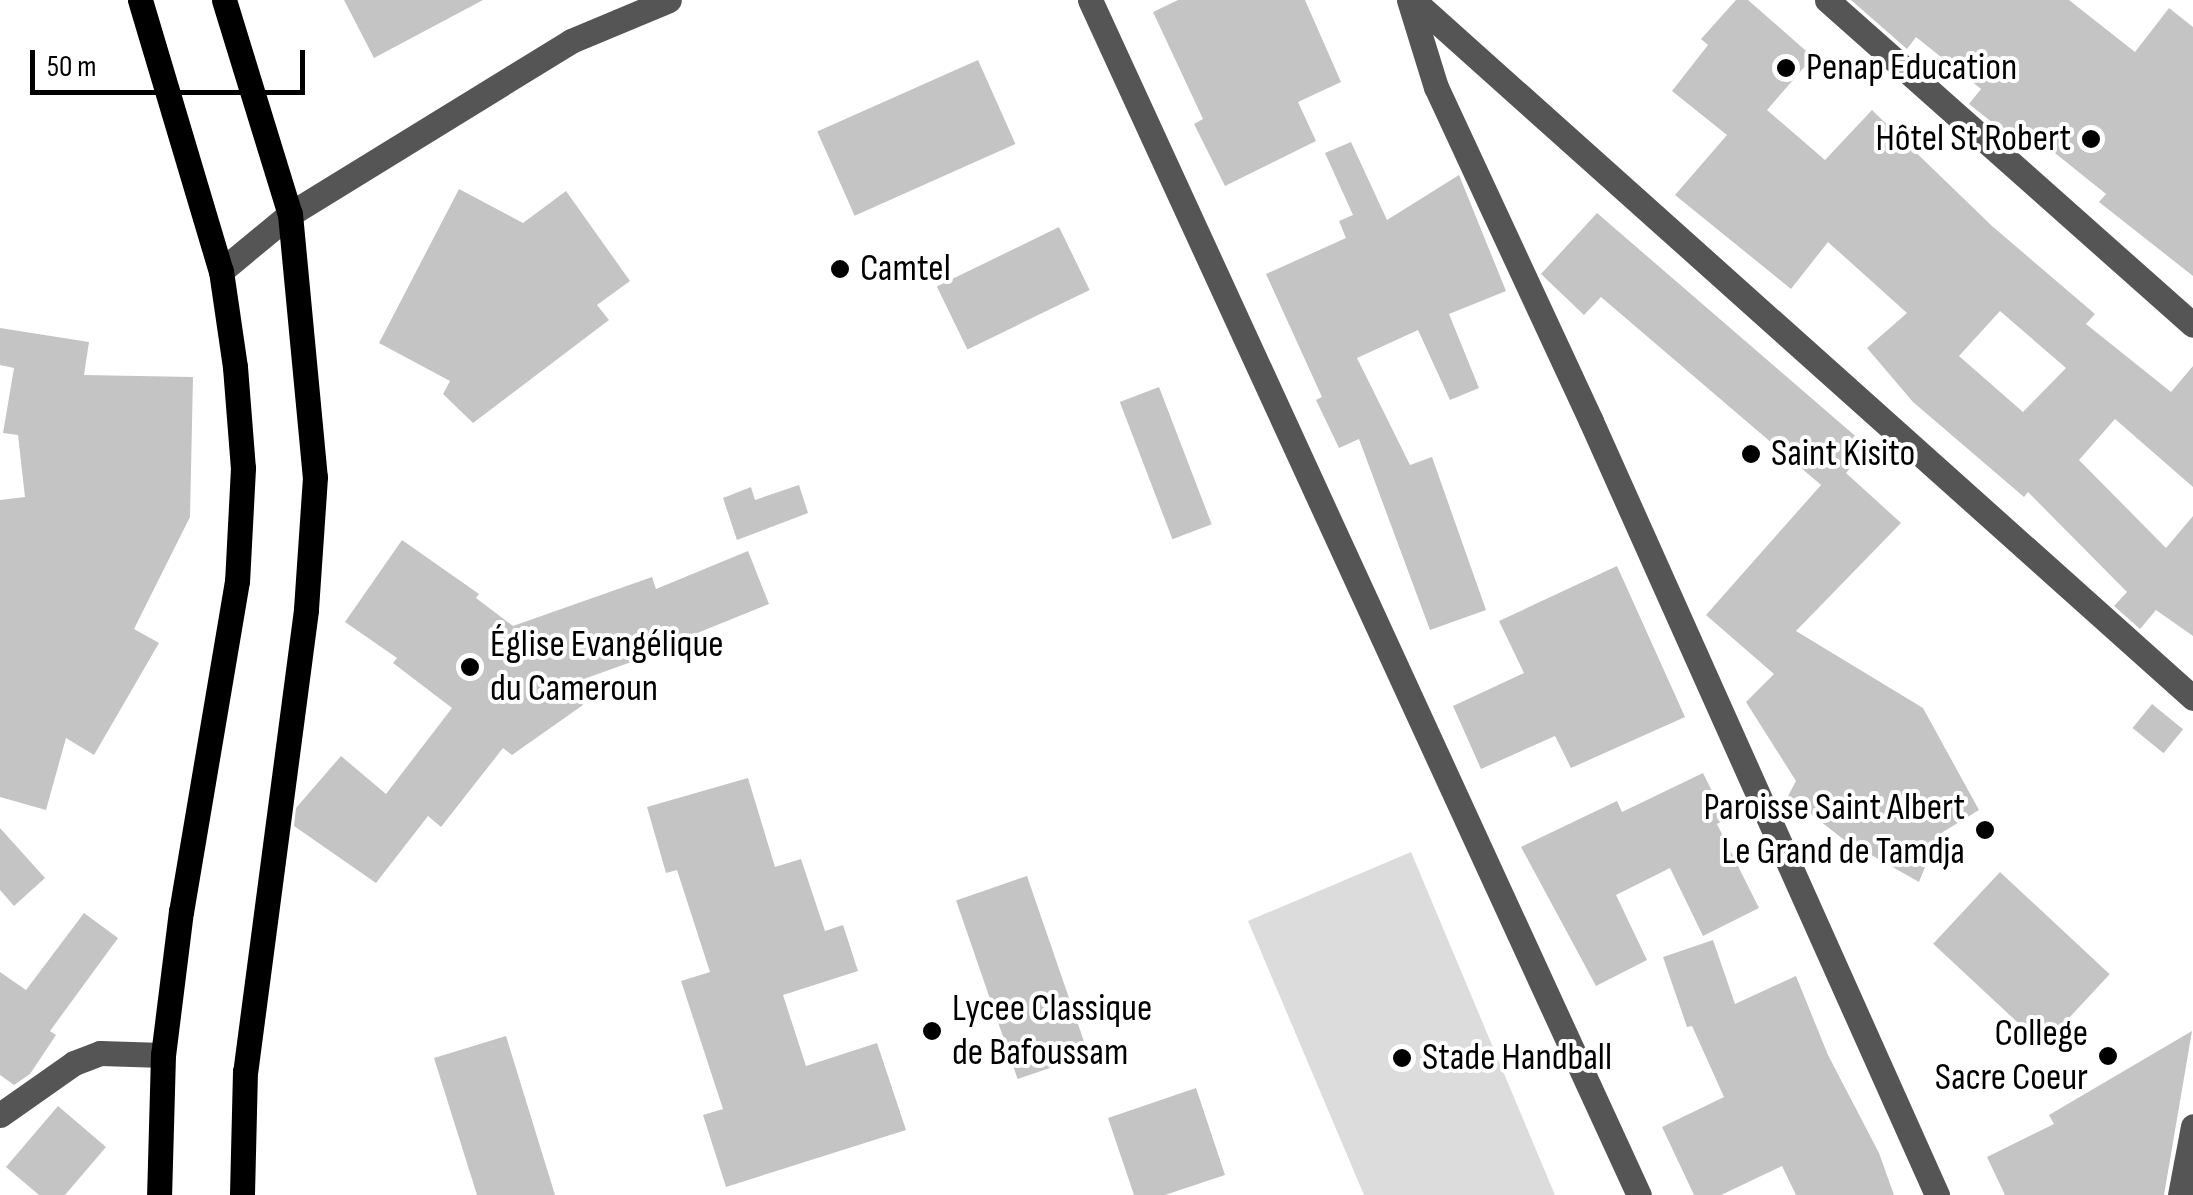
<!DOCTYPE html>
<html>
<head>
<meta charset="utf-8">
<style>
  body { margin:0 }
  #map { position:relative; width:2193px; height:1195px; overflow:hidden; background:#fff; font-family:"Sofia Sans Condensed",sans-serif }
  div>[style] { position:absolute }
  .green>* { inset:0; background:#dcdcdc }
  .building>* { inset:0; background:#c4c4c4; transform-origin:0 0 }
  .minor>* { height:25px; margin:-12.5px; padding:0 12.5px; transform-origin:12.5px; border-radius:12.5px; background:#555 }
  .major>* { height:25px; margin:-12.5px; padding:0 12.5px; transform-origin:12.5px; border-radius:12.5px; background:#000 }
  .dots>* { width:28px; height:28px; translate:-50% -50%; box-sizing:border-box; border:5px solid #fff; border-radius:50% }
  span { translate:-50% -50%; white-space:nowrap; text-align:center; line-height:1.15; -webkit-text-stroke:8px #fff; paint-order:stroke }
  .poi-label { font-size:38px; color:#000 }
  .left { translate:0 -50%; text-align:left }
  .right { translate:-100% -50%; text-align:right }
  .scale { position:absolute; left:30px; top:50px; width:275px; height:45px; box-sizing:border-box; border:5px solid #000; border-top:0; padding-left:12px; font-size:30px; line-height:35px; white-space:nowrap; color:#000; -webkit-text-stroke:8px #fff; paint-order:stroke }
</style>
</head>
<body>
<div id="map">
  <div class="green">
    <div style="clip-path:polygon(1411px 852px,1555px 1195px,1364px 1195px,1248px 921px)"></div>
  </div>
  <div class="building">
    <div style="clip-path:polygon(344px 0,483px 0,374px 58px)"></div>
    <div style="clip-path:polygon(1178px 0,1305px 0,1341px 82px,1298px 102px,1316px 141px,1225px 186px,1194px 124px,1203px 119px,1153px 12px)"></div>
    <div style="clip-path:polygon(evenodd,1736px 0,1748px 0,1813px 57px,1767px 110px,1825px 160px,1872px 110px,1992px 226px,2095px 314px,2086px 324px,2171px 392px,2193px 366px,2193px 487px,2115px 419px,2079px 460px,2166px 548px,2193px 516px,2193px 636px,2156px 610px,2140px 629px,2114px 606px,2127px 592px,2028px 492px,2024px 497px,1913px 402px,1867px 348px,1907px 313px,1828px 242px,1791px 289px,1675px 195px,1727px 135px,1672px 91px,1708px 45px,1701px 39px,1736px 0,2000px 311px,2066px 368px,2023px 412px,1959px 356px,2000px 311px)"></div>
    <div style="clip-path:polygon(1851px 0,2069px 0,2135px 52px,2169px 8px,2193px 27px,2193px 276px,2099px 202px,2106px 194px,2035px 137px,2026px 149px,1969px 104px,1981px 89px,1916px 37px,1907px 49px)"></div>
    <div style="left:978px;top:60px;width:92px;height:176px;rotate:66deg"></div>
    <div style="clip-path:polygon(1351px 142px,1387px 220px,1459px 175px,1506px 291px,1449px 314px,1479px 388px,1450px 400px,1418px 330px,1357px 358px,1410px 465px,1432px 457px,1486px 610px,1430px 630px,1359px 439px,1339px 448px,1316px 400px,1322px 397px,1266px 274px,1346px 238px,1339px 221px,1353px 215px,1325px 153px)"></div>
    <div style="clip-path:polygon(459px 189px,523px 223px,566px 191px,630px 281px,597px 305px,609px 320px,473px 423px,443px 394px,450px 381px,379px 343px)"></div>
    <div style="clip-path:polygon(1597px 213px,1868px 447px,1846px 473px,1901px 523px,1796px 631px,1923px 708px,1979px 810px,1938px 835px,1919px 882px,1843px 839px,1788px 796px,1796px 781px,1746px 702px,1774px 674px,1706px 615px,1821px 485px,1601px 297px,1584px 315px,1541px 274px)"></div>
    <div style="left:1059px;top:227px;width:70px;height:136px;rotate:64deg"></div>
    <div style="clip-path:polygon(0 328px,89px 342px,84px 375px,193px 377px,190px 517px,134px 629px,159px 643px,94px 755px,66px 738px,46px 810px,0 797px,0 500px,25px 497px,18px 435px,3px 433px,14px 368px,0 365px)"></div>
    <div style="left:1159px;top:387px;width:147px;height:42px;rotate:69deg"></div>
    <div style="clip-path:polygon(799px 485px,808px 513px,737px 540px,723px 498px,751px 487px,755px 500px)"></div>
    <div style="clip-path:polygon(402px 540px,479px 594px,476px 598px,513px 626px,652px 577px,656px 589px,748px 551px,769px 604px,675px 642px,676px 646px,567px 685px,583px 705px,512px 755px,503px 748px,441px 827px,428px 816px,376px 883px,294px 826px,296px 808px,341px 756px,386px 794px,452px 708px,393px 663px,397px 658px,345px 622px)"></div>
    <div style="clip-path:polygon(1617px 566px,1685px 717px,1571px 768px,1555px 736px,1481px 769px,1453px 706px,1524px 673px,1499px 621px)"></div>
    <div style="left:2152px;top:704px;width:40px;height:31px;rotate:39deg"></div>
    <div style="clip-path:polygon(1703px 773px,1726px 819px,1717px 824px,1759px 908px,1703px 936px,1670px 868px,1616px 895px,1647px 960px,1596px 986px,1521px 847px,1617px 801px,1622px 812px)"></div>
    <div style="clip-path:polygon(748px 778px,775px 867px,801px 859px,825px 931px,843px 925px,858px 971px,783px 995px,806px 1066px,877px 1043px,906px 1130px,726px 1187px,703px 1115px,723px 1109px,681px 981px,710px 972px,677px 870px,666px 873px,647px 807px)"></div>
    <div style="clip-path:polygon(0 828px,45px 878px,14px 906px,0 890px)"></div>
    <div style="left:2000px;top:872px;width:150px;height:98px;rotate:43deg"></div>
    <div style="left:1027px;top:876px;width:189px;height:75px;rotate:71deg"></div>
    <div style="clip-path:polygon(84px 913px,118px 938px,50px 1031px,56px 1035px,30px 1074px,14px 1085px,0 1075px,0 972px,26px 990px)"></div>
    <div style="clip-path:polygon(1713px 940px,1735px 1004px,1796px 976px,1828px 1055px,1879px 1153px,1894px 1195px,1796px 1195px,1782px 1166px,1721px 1195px,1694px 1195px,1662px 1127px,1724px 1097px,1692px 1026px,1687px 1027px,1663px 957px)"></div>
    <div style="clip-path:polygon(2192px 1031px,2164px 1195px,2005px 1195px,1987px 1157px,2054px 1124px,2049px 1115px)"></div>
    <div style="clip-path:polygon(506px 1036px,555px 1195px,477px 1195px,434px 1058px)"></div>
    <div style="clip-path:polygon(1196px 1088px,1225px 1175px,1165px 1195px,1134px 1195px,1108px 1118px)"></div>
    <div style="clip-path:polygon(58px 1106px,106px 1147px,65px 1195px,39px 1195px,6px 1167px)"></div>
  </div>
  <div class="minor">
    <div style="left:1090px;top:0;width:1315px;rotate:65.33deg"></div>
    <div style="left:1409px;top:0;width:91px;rotate:72.8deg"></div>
    <div style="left:1436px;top:87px;width:368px;rotate:65.1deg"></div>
    <div style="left:1591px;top:421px;width:848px;rotate:65.91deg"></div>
    <div style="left:1413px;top:0;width:1047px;rotate:41.82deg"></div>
    <div style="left:1827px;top:0;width:489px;rotate:41.6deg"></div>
    <div style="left:221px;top:271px;width:89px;rotate:-39.6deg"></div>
    <div style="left:290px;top:214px;width:330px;rotate:-31.6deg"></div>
    <div style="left:571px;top:41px;width:106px;rotate:-22.7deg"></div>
    <div style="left:0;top:1115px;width:90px;rotate:-35.1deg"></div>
    <div style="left:74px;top:1063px;width:28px;rotate:-21deg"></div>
    <div style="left:100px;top:1053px;width:63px;rotate:1.8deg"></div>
    <div style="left:2180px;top:1195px;width:70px;rotate:-79.3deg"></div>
  </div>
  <div class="major">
    <div style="left:140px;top:0;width:283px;rotate:73.4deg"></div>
    <div style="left:221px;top:271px;width:97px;rotate:81.7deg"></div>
    <div style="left:235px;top:367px;width:101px;rotate:85.5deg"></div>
    <div style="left:243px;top:468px;width:113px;rotate:93deg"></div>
    <div style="left:237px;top:581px;width:335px;rotate:99.6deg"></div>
    <div style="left:181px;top:911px;width:145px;rotate:97.1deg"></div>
    <div style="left:163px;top:1055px;width:140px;rotate:91.6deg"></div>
    <div style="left:224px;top:0;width:224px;rotate:72.9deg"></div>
    <div style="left:290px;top:214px;width:264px;rotate:84.6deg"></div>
    <div style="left:315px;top:477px;width:133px;rotate:93.9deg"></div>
    <div style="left:306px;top:610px;width:465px;rotate:97.5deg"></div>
    <div style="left:245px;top:1071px;width:124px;rotate:91.4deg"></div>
  </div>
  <div class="dots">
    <div style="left:1786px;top:68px;background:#000"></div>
    <div style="left:2091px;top:139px;background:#000"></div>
    <div style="left:840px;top:269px;background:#000"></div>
    <div style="left:1751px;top:454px;background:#000"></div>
    <div style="left:470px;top:667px;background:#000"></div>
    <div style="left:1985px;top:830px;background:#000"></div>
    <div style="left:932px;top:1031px;background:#000"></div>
    <div style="left:2108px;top:1056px;background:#000"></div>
    <div style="left:1402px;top:1058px;background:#000"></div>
  </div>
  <div class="poi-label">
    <span class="left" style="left:1806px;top:68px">Penap Education</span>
    <span class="right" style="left:2071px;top:139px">Hôtel St Robert</span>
    <span class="left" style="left:860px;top:269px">Camtel</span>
    <span class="left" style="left:1771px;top:454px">Saint Kisito</span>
    <span class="left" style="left:490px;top:667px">Église Evangélique<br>du Cameroun</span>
    <span class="right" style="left:1965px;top:830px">Paroisse Saint Albert<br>Le Grand de Tamdja</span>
    <span class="left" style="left:952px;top:1031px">Lycee Classique<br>de Bafoussam</span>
    <span class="right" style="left:2088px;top:1056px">College<br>Sacre Coeur</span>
    <span class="left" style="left:1422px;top:1058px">Stade Handball</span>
  </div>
  <div class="scale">50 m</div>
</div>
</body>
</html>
